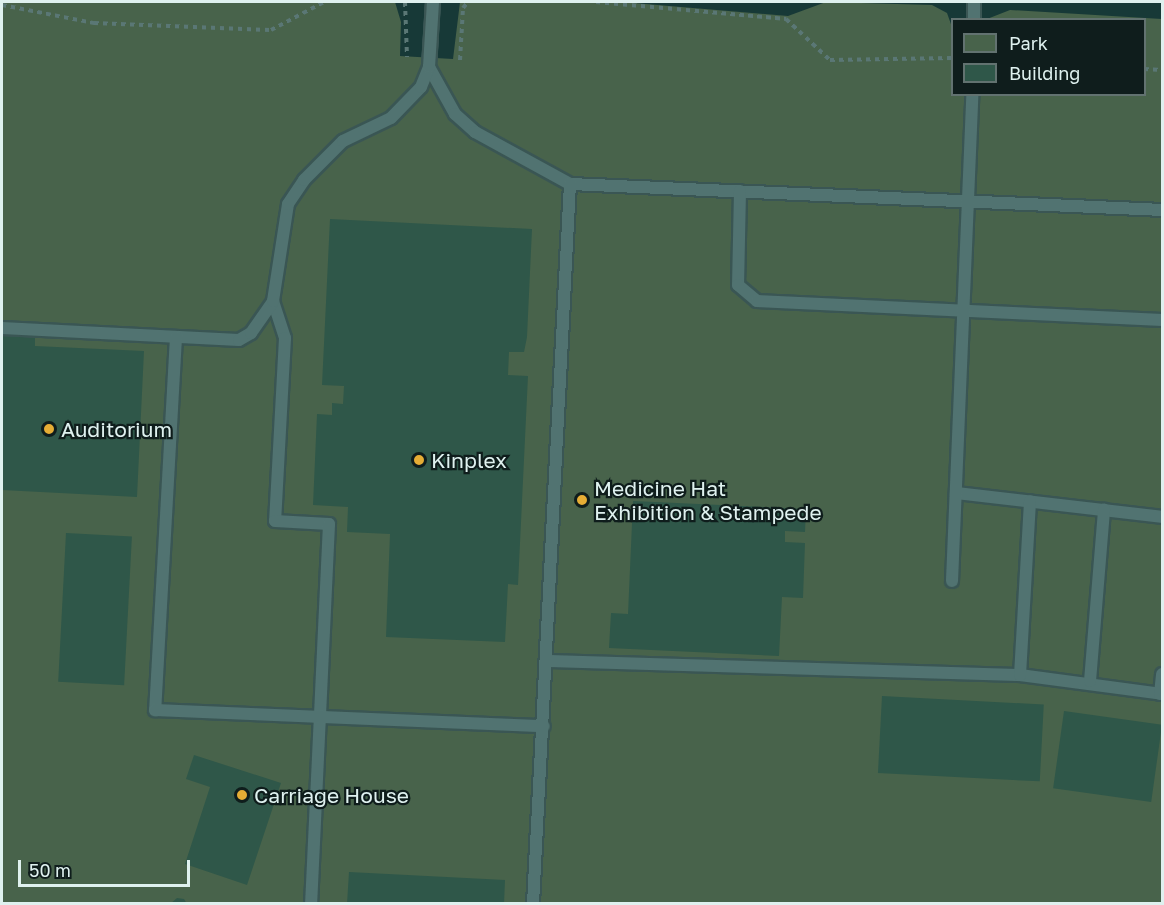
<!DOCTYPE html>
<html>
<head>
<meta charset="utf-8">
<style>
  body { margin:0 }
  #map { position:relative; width:1164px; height:905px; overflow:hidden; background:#173937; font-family:"Golos Text",sans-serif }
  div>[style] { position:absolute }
  .green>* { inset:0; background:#48634b }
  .building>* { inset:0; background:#2f5749; transform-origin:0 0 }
  .path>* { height:4px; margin-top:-2px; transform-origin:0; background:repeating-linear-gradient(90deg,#5a7775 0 4.5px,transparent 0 9px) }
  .roads { filter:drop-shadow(2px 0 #3a5654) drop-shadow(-2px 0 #3a5654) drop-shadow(0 2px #3a5654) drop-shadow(0 -2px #3a5654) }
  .service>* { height:12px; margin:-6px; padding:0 6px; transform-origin:6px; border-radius:6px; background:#517371 }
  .dots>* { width:16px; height:16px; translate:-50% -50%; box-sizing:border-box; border:3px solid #0f1d1c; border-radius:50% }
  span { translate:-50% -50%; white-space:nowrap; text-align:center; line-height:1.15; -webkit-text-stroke:4.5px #0f1d1c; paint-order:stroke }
  .poi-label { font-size:21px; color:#dff1ef }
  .left { translate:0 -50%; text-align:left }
  .frame { position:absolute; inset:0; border:3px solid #dff1ef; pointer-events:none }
  .legend { position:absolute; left:951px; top:18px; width:195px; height:78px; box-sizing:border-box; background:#0f1d1c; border:2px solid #627270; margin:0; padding:8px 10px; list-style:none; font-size:18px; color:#dff1ef }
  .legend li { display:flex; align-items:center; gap:12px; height:30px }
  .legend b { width:30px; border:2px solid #627270 }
  .scale { position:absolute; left:18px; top:860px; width:172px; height:27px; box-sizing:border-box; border:3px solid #dff1ef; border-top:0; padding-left:8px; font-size:18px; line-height:21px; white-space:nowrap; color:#dff1ef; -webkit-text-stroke:4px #0f1d1c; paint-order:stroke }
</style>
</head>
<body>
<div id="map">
  <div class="green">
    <div style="clip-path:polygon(2px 2px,395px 2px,401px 22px,400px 56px,453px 59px,460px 2px,622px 2px,788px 16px,826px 2px,932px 5px,947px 13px,952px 27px,952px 94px,1144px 94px,1144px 20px,987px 19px,1010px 10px,1162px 19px,1162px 903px,2px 904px)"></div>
  </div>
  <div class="building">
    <div style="clip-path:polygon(330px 219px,532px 229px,527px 337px,524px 352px,509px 352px,508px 375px,528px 376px,518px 585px,508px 584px,505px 642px,386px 637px,390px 534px,347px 532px,348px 507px,313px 505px,317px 414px,332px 415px,332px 403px,343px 404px,344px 386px,322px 385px)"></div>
    <div style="clip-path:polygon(2px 333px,35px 334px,35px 346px,144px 351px,137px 497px,2px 490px)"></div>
    <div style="clip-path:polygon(633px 501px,806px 509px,805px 532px,785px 531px,785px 542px,805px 543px,803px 598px,782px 597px,779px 656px,609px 648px,611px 613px,628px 614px)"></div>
    <div style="left:66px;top:533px;width:66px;height:149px;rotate:3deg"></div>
    <div style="left:882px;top:696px;width:162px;height:77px;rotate:3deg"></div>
    <div style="left:1064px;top:711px;width:99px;height:78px;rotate:8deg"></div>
    <div style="clip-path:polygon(194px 755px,281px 783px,247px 885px,185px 864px,210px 787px,186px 779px)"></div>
    <div style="clip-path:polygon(349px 872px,505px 880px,504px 904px,347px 904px)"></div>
    <div style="clip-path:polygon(177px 898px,184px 899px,187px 904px,170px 904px)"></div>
  </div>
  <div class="path">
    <div style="left:405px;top:2px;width:55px;rotate:87.9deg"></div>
    <div style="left:596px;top:2px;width:191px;rotate:5.1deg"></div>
    <div style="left:786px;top:19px;width:60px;rotate:43deg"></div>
    <div style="left:830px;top:60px;width:122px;rotate:-0.9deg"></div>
    <div style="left:2px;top:5px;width:94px;rotate:11.1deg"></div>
    <div style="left:94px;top:23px;width:177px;rotate:2.3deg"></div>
    <div style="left:271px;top:30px;width:60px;rotate:-27.8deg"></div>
    <div style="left:460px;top:60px;width:52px;rotate:-86.7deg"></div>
    <div style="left:463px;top:8px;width:8px;rotate:-50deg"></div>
    <div style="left:1144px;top:69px;width:18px;rotate:3deg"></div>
  </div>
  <div class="roads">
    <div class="service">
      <div style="left:974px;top:20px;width:18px;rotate:-90deg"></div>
      <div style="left:429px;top:67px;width:54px;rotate:61deg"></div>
      <div style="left:455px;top:114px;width:27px;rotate:42deg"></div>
      <div style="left:475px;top:132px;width:108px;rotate:28.7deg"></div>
      <div style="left:570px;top:184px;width:593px;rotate:2.51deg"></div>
      <div style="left:740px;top:191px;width:94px;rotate:91.2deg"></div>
      <div style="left:738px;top:285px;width:25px;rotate:40deg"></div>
      <div style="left:757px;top:301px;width:405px;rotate:2.7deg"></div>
      <div style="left:273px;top:301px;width:39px;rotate:72deg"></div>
      <div style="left:285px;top:338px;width:183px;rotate:93.1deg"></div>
      <div style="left:275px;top:521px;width:54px;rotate:3.2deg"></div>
      <div style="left:329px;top:524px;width:380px;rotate:92.7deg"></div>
      <div style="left:2px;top:328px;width:237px;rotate:2.9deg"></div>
      <div style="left:239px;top:340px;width:14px;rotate:-30deg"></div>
      <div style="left:251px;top:333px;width:39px;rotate:-55deg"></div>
      <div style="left:273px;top:301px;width:98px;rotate:-81.2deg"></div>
      <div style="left:288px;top:204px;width:29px;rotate:-56deg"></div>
      <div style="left:304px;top:180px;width:55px;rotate:-45deg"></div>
      <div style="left:343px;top:141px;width:53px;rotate:-25.6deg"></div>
      <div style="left:391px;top:118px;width:43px;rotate:-45.9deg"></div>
      <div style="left:421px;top:87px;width:22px;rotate:-68deg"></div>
      <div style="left:429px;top:67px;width:65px;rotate:-86.5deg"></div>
      <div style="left:176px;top:337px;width:374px;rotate:93.2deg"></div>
      <div style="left:155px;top:710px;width:389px;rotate:2.4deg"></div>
      <div style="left:956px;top:493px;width:207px;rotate:6.6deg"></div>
      <div style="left:952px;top:581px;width:487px;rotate:-87.6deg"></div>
      <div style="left:547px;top:661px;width:473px;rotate:1.7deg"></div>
      <div style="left:1020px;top:675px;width:143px;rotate:7.6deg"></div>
      <div style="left:1020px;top:675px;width:174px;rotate:-86.7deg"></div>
      <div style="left:1090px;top:681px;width:172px;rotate:-85.3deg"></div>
      <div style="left:1160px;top:694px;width:20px;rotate:-84deg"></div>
      <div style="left:533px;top:904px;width:721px;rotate:-87.06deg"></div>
    </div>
  </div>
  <div class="dots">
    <div style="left:49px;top:429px;background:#e5ad35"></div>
    <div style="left:419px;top:460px;background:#e5ad35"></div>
    <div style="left:582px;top:500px;background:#e5ad35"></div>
    <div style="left:242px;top:795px;background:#e5ad35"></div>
  </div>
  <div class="poi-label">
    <span class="left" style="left:61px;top:429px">Auditorium</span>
    <span class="left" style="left:431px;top:460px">Kinplex</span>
    <span class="left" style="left:594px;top:500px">Medicine Hat<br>Exhibition &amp; Stampede</span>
    <span class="left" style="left:254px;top:795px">Carriage House</span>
  </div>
  <div class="frame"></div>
  <ul class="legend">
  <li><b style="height:16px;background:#48634b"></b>Park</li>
  <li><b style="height:16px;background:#2f5749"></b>Building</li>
  </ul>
  <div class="scale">50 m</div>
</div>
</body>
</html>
